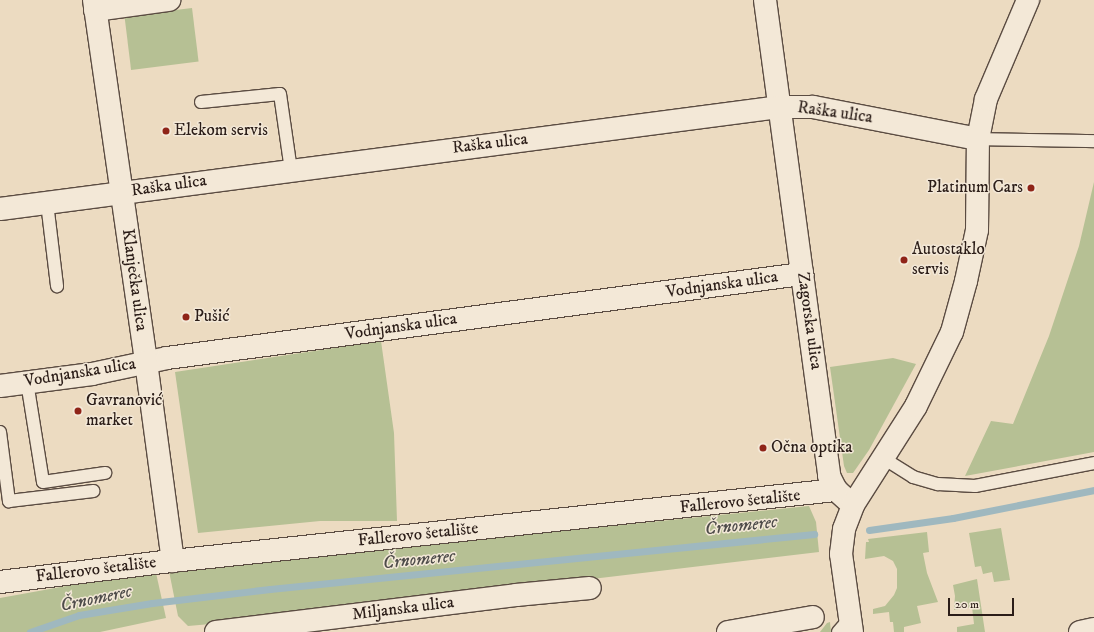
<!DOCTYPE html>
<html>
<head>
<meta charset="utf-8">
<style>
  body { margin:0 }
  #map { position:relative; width:1094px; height:632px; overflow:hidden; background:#ecdbc1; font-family:"IM FELL DW Pica",serif }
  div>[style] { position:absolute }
  .green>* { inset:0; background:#b6c094; transform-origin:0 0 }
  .stream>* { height:7px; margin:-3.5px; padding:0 3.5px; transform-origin:3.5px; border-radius:3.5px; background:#9fb8bf }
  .roads { filter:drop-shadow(1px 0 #5b4c42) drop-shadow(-1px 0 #5b4c42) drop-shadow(0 1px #5b4c42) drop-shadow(0 -1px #5b4c42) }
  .service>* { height:12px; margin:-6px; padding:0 6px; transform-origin:6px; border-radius:6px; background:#f3e8d7 }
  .minor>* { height:22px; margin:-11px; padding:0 11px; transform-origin:11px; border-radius:11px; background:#f3e8d7 }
  .tertiary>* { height:22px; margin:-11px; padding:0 11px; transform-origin:11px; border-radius:11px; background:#f3e8d7 }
  .dots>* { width:11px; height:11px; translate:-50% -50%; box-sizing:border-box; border:2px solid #f3e8d7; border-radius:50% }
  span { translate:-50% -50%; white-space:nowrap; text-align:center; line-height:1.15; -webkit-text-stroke:3px #f3e8d7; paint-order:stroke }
  .street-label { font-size:17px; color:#2b1d18 }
  .poi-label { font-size:17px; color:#2b1d18 }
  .left { translate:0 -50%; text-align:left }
  .right { translate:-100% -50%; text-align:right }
  .water-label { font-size:18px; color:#4e4c4a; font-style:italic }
  .scale { position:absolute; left:948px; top:598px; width:66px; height:18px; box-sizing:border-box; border:2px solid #2b1d18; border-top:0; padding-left:5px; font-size:12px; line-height:14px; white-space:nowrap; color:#2b1d18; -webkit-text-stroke:3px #f3e8d7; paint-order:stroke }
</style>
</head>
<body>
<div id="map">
  <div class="green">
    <div style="left:192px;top:8px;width:54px;height:68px;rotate:83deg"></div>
    <div style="clip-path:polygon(1094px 182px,1094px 452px,965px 476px,991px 421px,1013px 424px,1049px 336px,1079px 246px)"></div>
    <div style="clip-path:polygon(381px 341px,394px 433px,397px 521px,320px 521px,198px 533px,175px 372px)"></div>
    <div style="clip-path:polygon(893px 358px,916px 364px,869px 450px,853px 473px,847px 473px,844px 466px,830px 367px)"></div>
    <div style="clip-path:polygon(809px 506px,816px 522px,819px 552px,222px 623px,188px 626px,178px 616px,169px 571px)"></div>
    <div style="clip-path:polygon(1001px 528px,1010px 580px,994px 582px,992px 572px,983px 574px,981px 566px,975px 567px,969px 533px)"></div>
    <div style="clip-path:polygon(927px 532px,929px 552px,923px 553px,927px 573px,938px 602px,917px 606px,921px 623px,904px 627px,904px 632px,894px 632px,893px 622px,890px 622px,889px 612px,873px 614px,873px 609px,885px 606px,894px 595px,897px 588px,897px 569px,893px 561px,884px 556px,865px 559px,866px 542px,869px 542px,868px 539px)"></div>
    <div style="clip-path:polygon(156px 573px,166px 618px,100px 632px,0 632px,0 598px,94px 581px)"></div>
    <div style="clip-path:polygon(977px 579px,985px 632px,957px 632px,957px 627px,974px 624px,972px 607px,954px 610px,955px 596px,953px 585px)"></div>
    <div style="clip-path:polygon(830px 622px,831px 632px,820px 632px,827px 623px)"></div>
  </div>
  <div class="stream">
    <div style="left:869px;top:530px;width:85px;rotate:-8.1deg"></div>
    <div style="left:953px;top:518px;width:144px;rotate:-11.2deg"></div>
    <div style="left:30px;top:632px;width:52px;rotate:-19.1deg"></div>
    <div style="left:79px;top:615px;width:74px;rotate:-9.3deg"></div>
    <div style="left:152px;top:603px;width:119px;rotate:-6.8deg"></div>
    <div style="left:270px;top:589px;width:547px;rotate:-5.77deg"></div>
  </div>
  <div class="roads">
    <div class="service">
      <div style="left:201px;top:102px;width:79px;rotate:-5.8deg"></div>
      <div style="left:280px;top:94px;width:77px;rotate:81.8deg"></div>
      <div style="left:978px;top:139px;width:116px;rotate:1deg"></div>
      <div style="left:47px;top:203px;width:84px;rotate:83.1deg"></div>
      <div style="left:27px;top:382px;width:101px;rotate:80.9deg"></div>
      <div style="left:43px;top:482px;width:63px;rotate:-8.3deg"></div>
      <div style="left:0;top:432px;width:70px;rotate:82.6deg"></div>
      <div style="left:9px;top:501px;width:85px;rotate:-6.8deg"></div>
      <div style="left:883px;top:458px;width:36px;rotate:32deg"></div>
      <div style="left:913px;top:477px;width:26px;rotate:16deg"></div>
      <div style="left:938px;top:484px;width:37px;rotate:3deg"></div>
      <div style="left:975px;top:486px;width:121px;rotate:-10.9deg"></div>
      <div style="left:838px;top:632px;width:18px;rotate:-49deg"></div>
    </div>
    <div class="minor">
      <div style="left:94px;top:0;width:366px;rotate:81.8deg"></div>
      <div style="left:146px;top:362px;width:201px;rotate:82.3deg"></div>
      <div style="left:765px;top:0;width:480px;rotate:82.3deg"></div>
      <div style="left:829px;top:476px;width:16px;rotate:63deg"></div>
      <div style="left:836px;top:490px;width:15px;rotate:42deg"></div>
      <div style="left:95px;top:10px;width:75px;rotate:-7.7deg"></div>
      <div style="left:0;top:209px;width:787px;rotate:-7.45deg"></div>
      <div style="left:780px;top:107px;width:33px"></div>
      <div style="left:813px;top:107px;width:168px;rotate:11deg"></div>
      <div style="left:0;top:386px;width:93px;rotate:-7.4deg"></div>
      <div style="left:92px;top:374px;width:77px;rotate:-12deg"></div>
      <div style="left:167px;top:358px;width:641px;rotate:-7.54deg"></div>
      <div style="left:0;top:582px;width:164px;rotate:-7deg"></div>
      <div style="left:163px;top:562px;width:677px;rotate:-6.11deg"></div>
      <div style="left:216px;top:632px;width:302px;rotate:-7deg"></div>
      <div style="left:516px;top:595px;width:74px;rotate:-5.4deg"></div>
      <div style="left:728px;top:632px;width:86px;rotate:-10deg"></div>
      <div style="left:1080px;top:632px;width:14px;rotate:-12deg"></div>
    </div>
    <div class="tertiary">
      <div style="left:852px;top:632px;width:79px;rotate:-98deg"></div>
      <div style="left:841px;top:554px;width:25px;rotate:-83deg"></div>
      <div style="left:844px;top:529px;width:26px;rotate:-69deg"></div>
      <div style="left:853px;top:505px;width:117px;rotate:-57.5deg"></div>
      <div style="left:916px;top:406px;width:82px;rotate:-64.1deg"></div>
      <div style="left:952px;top:332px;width:53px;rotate:-74.6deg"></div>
      <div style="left:966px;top:281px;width:52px;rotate:-77.8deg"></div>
      <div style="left:977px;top:230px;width:91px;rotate:-89.4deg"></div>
      <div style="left:978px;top:139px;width:41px;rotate:-78.7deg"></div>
      <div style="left:986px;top:99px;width:108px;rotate:-67deg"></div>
    </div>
  </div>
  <div class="dots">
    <div style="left:166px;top:131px;background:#8f2418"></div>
    <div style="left:1031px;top:188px;background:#8f2418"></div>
    <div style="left:904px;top:260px;background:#8f2418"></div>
    <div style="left:186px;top:317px;background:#8f2418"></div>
    <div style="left:78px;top:411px;background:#8f2418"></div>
    <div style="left:763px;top:448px;background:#8f2418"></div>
  </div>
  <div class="street-label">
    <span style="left:835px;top:113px;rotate:8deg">Raška ulica</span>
    <span style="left:490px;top:144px;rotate:-7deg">Raška ulica</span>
    <span style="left:169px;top:186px;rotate:-8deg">Raška ulica</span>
    <span style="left:134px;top:280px;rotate:82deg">Klanječka ulica</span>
    <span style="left:722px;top:285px;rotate:-8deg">Vodnjanska ulica</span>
    <span style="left:809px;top:321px;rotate:82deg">Zagorska ulica</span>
    <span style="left:401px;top:327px;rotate:-8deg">Vodnjanska ulica</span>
    <span style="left:80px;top:373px;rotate:-9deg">Vodnjanska ulica</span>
    <span style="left:740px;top:502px;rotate:-6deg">Fallerovo šetalište</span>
    <span style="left:418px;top:535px;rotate:-6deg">Fallerovo šetalište</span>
    <span style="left:96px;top:570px;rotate:-7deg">Fallerovo šetalište</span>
    <span style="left:403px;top:609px;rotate:-7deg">Miljanska ulica</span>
  </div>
  <div class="poi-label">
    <span class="left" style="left:174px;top:131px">Elekom servis</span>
    <span class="right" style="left:1023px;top:188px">Platinum Cars</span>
    <span class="left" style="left:912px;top:260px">Autostaklo<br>servis</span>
    <span class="left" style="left:194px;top:317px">Pušić</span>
    <span class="left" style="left:86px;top:411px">Gavranović<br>market</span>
    <span class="left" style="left:771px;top:448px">Očna optika</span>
  </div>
  <div class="water-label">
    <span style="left:741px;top:526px;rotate:-6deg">Črnomerec</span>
    <span style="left:419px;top:560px;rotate:-6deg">Črnomerec</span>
    <span style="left:96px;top:599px;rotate:-12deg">Črnomerec</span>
  </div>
  <div class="scale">20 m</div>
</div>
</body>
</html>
